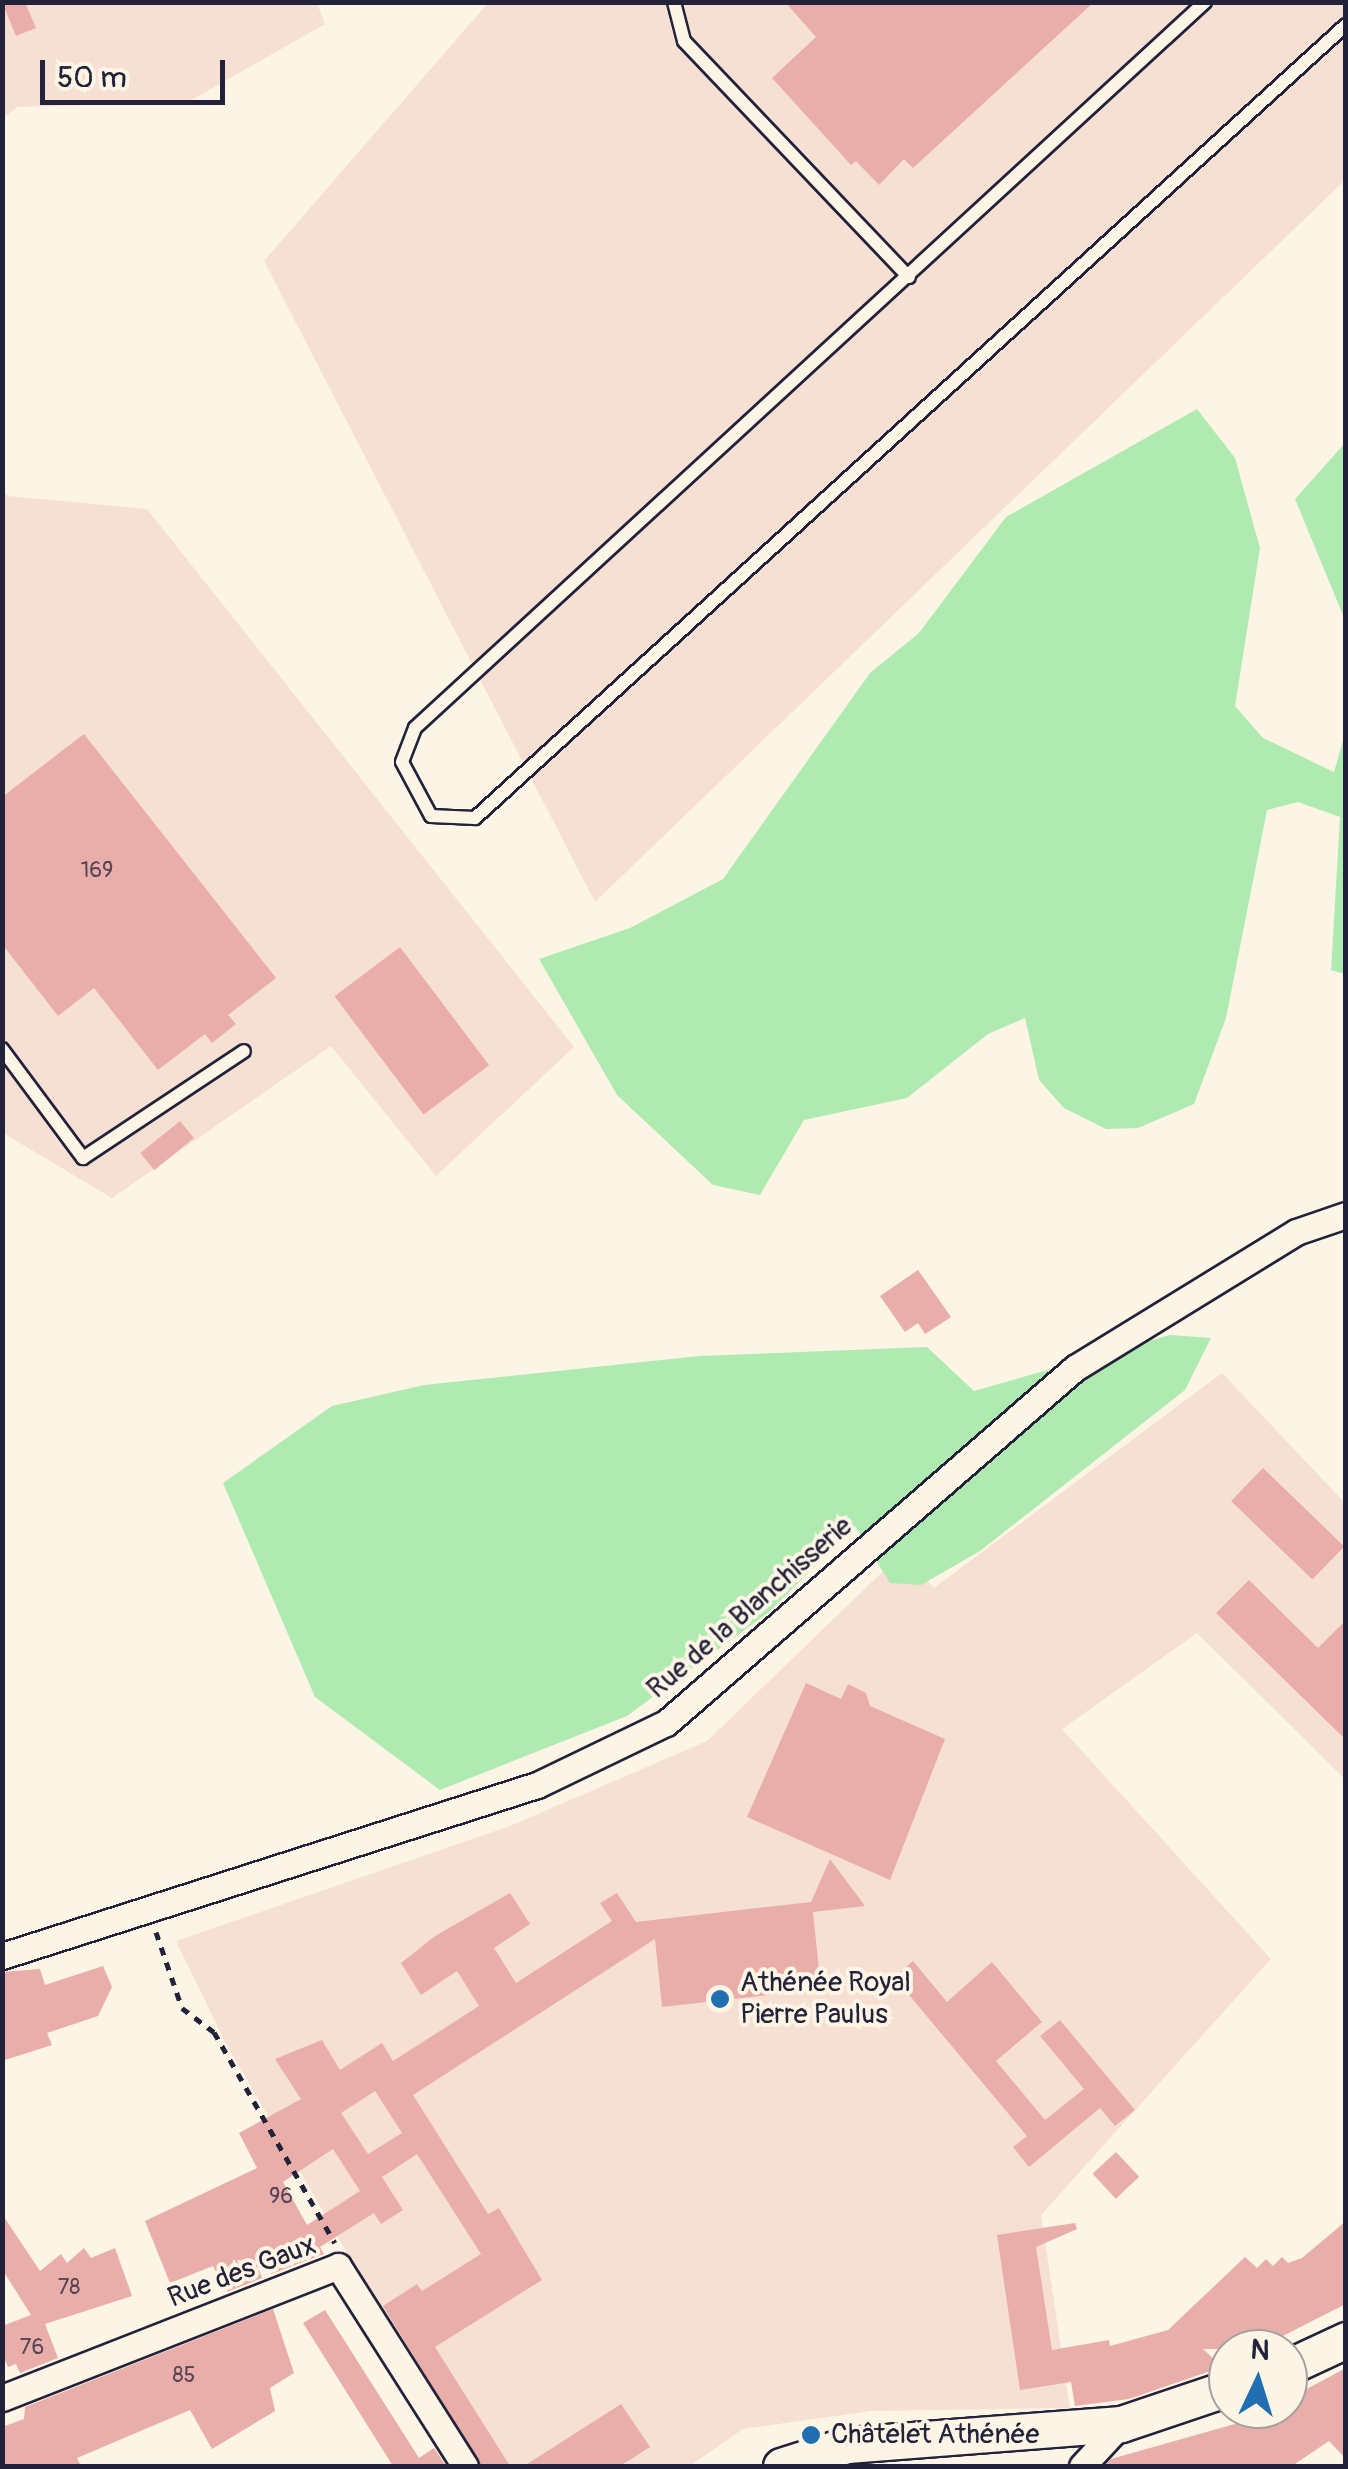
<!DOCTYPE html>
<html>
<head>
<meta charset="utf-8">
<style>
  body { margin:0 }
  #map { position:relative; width:1348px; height:2469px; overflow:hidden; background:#fcf5e5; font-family:Pangolin,sans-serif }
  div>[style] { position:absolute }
  .built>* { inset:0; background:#f6e0d3 }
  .green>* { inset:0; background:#afebb1 }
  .building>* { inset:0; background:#e9aea9; transform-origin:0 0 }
  .path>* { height:5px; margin-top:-2.5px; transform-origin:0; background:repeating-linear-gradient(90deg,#22223b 0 8px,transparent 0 16px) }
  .roads { filter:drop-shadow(2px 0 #22223b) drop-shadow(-2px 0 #22223b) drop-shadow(0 2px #22223b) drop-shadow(0 -2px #22223b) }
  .lane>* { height:12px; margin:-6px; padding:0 6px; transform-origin:6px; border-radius:6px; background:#fcf5e5 }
  .street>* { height:25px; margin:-12.5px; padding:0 12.5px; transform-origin:12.5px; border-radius:12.5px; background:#fcf5e5 }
  .secondary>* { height:35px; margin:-17.5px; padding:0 17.5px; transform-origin:17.5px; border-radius:17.5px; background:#fcf5e5 }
  .dots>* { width:28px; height:28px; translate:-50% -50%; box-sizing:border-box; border:5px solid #fcf5e5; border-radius:50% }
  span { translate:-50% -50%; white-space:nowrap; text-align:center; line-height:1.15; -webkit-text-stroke:8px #fcf5e5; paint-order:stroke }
  .number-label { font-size:22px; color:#544556 }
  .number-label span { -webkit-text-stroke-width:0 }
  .street-label { font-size:28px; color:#22223b }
  .poi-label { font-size:28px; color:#22223b }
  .left { translate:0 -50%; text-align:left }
  .frame { position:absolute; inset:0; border:5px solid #22223b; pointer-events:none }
  .north { position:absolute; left:1208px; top:2329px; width:100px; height:100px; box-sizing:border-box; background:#fcf5e5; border:2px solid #a5a1a1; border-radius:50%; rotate:4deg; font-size:28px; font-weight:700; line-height:40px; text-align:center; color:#22223b }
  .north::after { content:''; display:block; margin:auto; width:35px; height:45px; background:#1f6fb2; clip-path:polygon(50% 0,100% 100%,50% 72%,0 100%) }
  .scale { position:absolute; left:40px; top:60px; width:185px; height:45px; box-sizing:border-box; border:5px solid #22223b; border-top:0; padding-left:12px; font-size:30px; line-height:35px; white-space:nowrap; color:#22223b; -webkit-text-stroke:8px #fcf5e5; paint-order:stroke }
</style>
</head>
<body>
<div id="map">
  <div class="built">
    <div style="clip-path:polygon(3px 3px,317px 3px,325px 24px,188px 102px,17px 107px,3px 118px)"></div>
    <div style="clip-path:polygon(488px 3px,1345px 3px,1345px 180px,595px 902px,264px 261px)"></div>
    <div style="clip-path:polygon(2px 490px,8px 496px,147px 509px,574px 1047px,436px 1176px,331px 1046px,112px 1198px,3px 1133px)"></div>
    <div style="clip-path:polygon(1222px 1373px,1345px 1503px,1345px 1779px,1197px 1633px,1062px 1729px,1271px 1959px,1041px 2215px,1070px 2408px,871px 2411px,743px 2429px,690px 2466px,483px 2466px,361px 2277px,224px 2040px,176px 1941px,510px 1826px,707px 1741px,902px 1553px,934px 1588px)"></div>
  </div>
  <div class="green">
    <div style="clip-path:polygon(1197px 409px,1235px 458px,1260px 548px,1235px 706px,1263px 738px,1334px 772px,1345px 734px,1345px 974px,1331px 970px,1340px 817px,1298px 802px,1267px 810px,1226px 1018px,1194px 1104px,1138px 1128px,1106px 1129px,1064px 1108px,1039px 1080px,1025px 1018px,988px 1034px,907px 1098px,804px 1120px,760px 1195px,713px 1185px,617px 1095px,539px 959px,630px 928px,723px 879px,870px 673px,919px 633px,1006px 517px)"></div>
    <div style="clip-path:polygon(1345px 443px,1345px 620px,1295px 499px)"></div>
    <div style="clip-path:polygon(1170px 1335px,1211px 1338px,1185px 1390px,980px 1551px,921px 1585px,890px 1583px,855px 1526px,769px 1612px,627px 1716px,440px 1790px,315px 1697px,223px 1483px,332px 1406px,424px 1385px,699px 1356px,927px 1347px,974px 1391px)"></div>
  </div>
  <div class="building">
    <div style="clip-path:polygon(2px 2px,25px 2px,36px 28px,16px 36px)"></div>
    <div style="clip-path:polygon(785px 2px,1094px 2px,913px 168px,904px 159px,879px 185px,856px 161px,851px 165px,772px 78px,816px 37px)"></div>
    <div style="clip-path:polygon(84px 734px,276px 978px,228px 1015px,236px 1024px,212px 1043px,205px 1034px,158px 1070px,94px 988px,58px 1016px,2px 944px,2px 797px)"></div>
    <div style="left:400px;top:947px;width:148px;height:82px;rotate:53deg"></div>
    <div style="left:180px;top:1121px;width:22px;height:51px;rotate:51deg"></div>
    <div style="clip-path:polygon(918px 1270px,951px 1317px,925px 1334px,918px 1323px,905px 1332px,880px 1296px)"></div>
    <div style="left:1263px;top:1468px;width:113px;height:46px;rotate:44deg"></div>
    <div style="clip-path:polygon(1249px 1580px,1318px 1648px,1346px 1620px,1346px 1740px,1216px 1613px)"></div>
    <div style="clip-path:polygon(806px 1683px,841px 1699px,848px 1684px,866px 1693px,870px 1706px,945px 1739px,890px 1880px,747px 1817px)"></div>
    <div style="clip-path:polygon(evenodd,830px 1859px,865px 1906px,813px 1912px,821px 1989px,662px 2007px,655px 1939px,413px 2095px,488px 2214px,499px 2208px,542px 2280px,435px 2347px,510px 2466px,481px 2466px,383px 2306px,417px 2284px,422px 2291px,481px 2254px,417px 2154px,382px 2177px,403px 2210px,381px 2224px,374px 2213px,320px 2247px,324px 2254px,271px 2274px,263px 2261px,257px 2264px,262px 2278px,227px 2292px,213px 2266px,170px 2283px,145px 2221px,257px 2168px,239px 2133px,301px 2099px,275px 2059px,322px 2040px,340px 2070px,382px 2043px,393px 2061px,479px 2006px,457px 1971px,421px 1995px,401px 1963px,435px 1936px,510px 1893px,530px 1924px,494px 1948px,516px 1983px,612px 1921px,600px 1903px,617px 1893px,636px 1922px,811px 1902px,830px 1859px,375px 2091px,402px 2133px,368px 2154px,341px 2113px,375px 2091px,830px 1859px,333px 2149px,360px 2191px,307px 2225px,283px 2182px,333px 2149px)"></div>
    <div style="clip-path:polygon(913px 1961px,947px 2002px,992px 1962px,1042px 2022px,996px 2061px,1045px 2120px,1084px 2089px,1040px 2036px,1060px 2020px,1135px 2110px,1115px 2126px,1100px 2108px,1029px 2167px,1013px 2147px,1027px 2136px,894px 1977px)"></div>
    <div style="clip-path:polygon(103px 1966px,112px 1987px,98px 2016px,47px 2033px,52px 2045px,2px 2061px,2px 1972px,40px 1969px,45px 1985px)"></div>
    <div style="left:1116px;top:2152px;width:34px;height:32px;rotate:47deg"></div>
    <div style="clip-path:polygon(2px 2214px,40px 2271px,61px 2254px,67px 2263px,84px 2248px,91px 2258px,115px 2248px,132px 2296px,45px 2324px,58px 2358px,20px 2373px,16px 2364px,8px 2367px,2px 2353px,2px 2326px,31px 2315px,2px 2269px)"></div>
    <div style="clip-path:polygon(1346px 2221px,1346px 2304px,1324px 2315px,1257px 2349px,1203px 2349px,1222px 2367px,1129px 2399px,1075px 2406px,1071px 2382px,1020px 2390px,997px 2235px,1075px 2223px,1077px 2229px,1036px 2247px,1052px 2350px,1109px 2340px,1110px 2346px,1168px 2330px,1245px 2257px,1257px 2268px,1266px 2259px,1273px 2266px,1282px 2257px,1288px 2263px,1302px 2258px)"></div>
    <div style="clip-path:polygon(273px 2309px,294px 2373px,270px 2388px,275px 2411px,212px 2449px,190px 2410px,77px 2458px,81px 2466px,2px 2466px,2px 2427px,24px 2419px,25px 2407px)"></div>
    <div style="clip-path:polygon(325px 2310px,419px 2458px,434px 2448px,446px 2466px,393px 2466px,303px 2323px)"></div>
    <div style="clip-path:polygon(1346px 2368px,1346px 2459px,1329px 2441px,1292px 2466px,1104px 2466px,1111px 2459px,1288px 2409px,1288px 2399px)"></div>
    <div style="clip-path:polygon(621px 2404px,650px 2447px,620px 2466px,524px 2466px)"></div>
  </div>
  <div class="path">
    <div style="left:156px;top:1932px;width:80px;rotate:71.1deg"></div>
    <div style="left:182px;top:2008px;width:40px;rotate:37deg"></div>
    <div style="left:214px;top:2032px;width:243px;rotate:60.2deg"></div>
  </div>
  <div class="roads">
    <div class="lane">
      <div style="left:674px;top:2px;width:40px;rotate:75.6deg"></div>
      <div style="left:684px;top:41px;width:326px;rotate:46.4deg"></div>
      <div style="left:1205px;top:2px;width:1073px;rotate:137.42deg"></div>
      <div style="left:415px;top:728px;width:36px;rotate:111deg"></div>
      <div style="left:402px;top:762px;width:61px;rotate:61.8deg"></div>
      <div style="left:431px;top:816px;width:44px;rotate:2.6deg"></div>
      <div style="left:475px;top:818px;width:1178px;rotate:-42.32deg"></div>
      <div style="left:2px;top:1049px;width:136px;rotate:53.4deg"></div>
      <div style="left:83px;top:1158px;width:193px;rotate:-33.6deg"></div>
    </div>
    <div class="street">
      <div style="left:2px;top:1956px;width:562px;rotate:-17.73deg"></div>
      <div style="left:537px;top:1785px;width:143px;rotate:-25.7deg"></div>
      <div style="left:666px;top:1723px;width:542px;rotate:-40.96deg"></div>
      <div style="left:1075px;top:1368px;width:259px;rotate:-31.6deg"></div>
      <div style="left:1296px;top:1232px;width:53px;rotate:-18.8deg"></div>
      <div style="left:2px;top:2398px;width:361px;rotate:-21.4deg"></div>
      <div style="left:338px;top:2266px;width:237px;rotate:57.6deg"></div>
      <div style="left:1082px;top:2466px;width:57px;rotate:-47.1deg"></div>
    </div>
    <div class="secondary">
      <div style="left:1288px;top:2367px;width:64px;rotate:-25deg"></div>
      <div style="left:781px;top:2466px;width:69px;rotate:-17.7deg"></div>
      <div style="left:847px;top:2445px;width:275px;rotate:-4.4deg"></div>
      <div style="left:1121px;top:2424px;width:113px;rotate:-18.6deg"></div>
    </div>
  </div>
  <div class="dots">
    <div style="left:720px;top:1999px;background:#1f6fb2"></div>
    <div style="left:811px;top:2435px;background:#1f6fb2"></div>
  </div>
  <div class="number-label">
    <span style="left:97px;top:871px">169</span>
    <span style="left:281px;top:2197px">96</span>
    <span style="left:69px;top:2288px">78</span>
    <span style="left:32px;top:2348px">76</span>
    <span style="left:184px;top:2376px">85</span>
  </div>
  <div class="street-label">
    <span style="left:750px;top:1608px;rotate:-41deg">Rue de la Blanchisserie</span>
    <span style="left:242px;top:2272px;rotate:-21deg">Rue des Gaux</span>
  </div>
  <div class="poi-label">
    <span class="left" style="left:740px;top:1999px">Athénée Royal<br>Pierre Paulus</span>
    <span class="left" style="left:831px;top:2435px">Châtelet Athénée</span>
  </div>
  <div class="frame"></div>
  <div class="north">N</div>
  <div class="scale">50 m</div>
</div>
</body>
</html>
